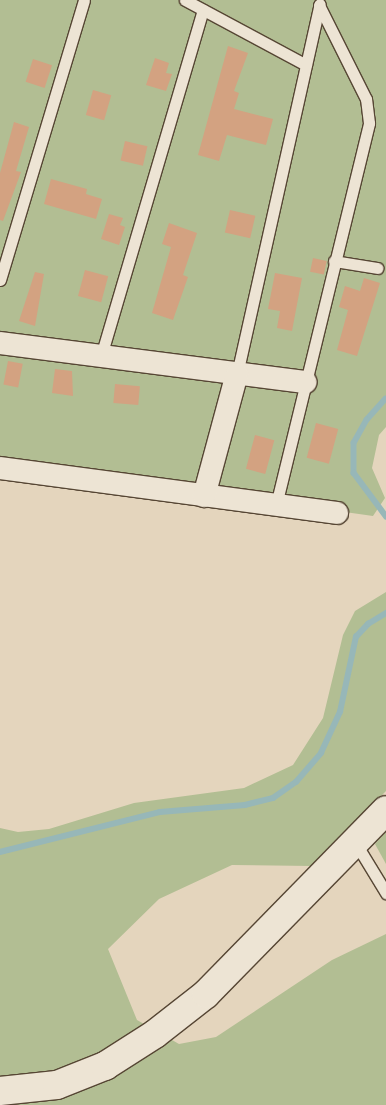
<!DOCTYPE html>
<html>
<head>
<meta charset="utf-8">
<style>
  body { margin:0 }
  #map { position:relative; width:386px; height:1105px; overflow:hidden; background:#e4d5bd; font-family:"IM FELL French Canon",serif }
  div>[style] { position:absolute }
  .green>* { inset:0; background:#b2be93 }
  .stream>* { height:5.5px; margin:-2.75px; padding:0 2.75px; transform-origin:2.75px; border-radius:2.75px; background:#97b7b8 }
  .building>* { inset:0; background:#d3a281; transform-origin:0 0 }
  .roads { filter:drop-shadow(1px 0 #564634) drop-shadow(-1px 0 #564634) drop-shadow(0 1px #564634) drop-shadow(0 -1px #564634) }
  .service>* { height:11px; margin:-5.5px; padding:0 5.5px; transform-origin:5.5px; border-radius:5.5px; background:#ede4d4 }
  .minor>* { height:22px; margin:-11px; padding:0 11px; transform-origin:11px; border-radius:11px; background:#ede4d4 }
  .tertiary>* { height:28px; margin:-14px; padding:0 14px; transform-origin:14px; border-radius:14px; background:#ede4d4 }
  span { translate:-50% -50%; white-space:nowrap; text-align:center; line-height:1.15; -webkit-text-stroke:4px #ede4d4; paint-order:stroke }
</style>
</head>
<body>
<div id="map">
  <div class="green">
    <div style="clip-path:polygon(0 0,386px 0,386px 427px,379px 435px,372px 468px,385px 498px,373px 516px,0 463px)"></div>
    <div style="clip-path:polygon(386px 592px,386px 791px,312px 866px,232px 865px,159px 899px,108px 949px,137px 1020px,179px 1044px,216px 1037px,332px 960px,386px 934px,386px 1105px,0 1105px,0 828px,18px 832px,49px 829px,134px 803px,244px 788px,293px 765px,323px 718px,343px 635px,355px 611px)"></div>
    <div style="clip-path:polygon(386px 832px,386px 864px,375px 844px)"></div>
  </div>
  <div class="stream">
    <div style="left:386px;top:399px;width:28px;rotate:132deg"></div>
    <div style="left:367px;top:420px;width:26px;rotate:119deg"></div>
    <div style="left:354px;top:443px;width:30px;rotate:90deg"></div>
    <div style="left:354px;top:473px;width:54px;rotate:53.3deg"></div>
    <div style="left:0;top:852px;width:165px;rotate:-14deg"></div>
    <div style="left:160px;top:812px;width:85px;rotate:-4.7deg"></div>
    <div style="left:245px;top:805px;width:29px;rotate:-14deg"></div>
    <div style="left:273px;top:798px;width:28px;rotate:-35deg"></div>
    <div style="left:296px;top:782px;width:38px;rotate:-49deg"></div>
    <div style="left:321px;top:753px;width:45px;rotate:-65.1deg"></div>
    <div style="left:340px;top:712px;width:77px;rotate:-78deg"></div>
    <div style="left:356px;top:637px;width:18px;rotate:-47deg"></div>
    <div style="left:368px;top:624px;width:21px;rotate:-31deg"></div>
  </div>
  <div class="building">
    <div style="clip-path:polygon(228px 46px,248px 53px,234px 91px,239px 93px,234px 109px,273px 119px,266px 145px,227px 135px,219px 161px,198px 155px)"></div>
    <div style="clip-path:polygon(155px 58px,169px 63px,166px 73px,172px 74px,166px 91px,146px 85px)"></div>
    <div style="left:33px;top:59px;width:20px;height:24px;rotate:18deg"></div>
    <div style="left:93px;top:90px;width:19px;height:26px;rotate:16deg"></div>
    <div style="clip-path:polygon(14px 122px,29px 127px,16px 171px,21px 172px,3px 221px,0 220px,0 173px)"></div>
    <div style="left:125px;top:141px;width:23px;height:20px;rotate:13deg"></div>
    <div style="clip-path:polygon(51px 179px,87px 189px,86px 194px,102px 199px,96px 219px,44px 204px)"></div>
    <div style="left:230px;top:210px;width:26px;height:23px;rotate:13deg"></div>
    <div style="clip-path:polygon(109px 214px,123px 218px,120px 225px,125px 227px,119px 245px,101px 239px)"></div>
    <div style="clip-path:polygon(169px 223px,197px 233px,183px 275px,188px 277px,173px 320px,152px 313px,171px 247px,162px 244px)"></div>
    <div style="left:313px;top:258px;width:14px;height:14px;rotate:12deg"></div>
    <div style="left:85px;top:270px;width:24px;height:27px;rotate:15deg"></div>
    <div style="clip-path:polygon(35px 272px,44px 274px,35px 326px,19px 321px)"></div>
    <div style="clip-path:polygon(275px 273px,302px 278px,292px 331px,277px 328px,280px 311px,268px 309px)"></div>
    <div style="clip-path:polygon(364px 278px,380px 283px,357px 356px,337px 350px,348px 310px,339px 307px,345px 286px,360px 291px)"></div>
    <div style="left:8px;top:361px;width:15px;height:24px;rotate:11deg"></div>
    <div style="clip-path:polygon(55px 369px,72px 371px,73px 396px,52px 393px)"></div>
    <div style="left:115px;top:384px;width:25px;height:19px;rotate:5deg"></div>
    <div style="left:316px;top:423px;width:23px;height:36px;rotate:15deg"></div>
    <div style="left:255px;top:435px;width:20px;height:35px;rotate:15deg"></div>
  </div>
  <div class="roads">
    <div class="service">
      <div style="left:185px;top:0;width:137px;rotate:28.2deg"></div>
      <div style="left:334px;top:261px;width:44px;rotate:9.2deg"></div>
      <div style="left:0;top:280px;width:292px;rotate:-73.3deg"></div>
      <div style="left:101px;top:356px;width:361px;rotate:-73.6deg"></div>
      <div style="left:237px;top:374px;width:379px;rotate:-77.4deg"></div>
      <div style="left:276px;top:505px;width:393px;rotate:-76.3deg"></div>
      <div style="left:369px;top:123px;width:24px;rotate:-97deg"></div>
      <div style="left:366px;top:99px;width:105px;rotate:-116.6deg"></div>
      <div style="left:355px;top:842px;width:60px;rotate:58.7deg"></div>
    </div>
    <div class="minor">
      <div style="left:0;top:343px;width:308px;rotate:7.3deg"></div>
      <div style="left:0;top:468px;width:340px;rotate:7.6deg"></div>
      <div style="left:204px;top:496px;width:126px;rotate:-74.9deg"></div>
    </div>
    <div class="tertiary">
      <div style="left:0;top:1091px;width:57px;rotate:-6deg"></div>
      <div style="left:57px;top:1085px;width:52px;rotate:-21.6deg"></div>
      <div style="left:105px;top:1066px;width:59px;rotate:-32.6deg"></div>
      <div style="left:155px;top:1034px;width:65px;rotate:-38.1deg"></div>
      <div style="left:206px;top:994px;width:257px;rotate:-45.6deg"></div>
    </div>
  </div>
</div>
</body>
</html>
